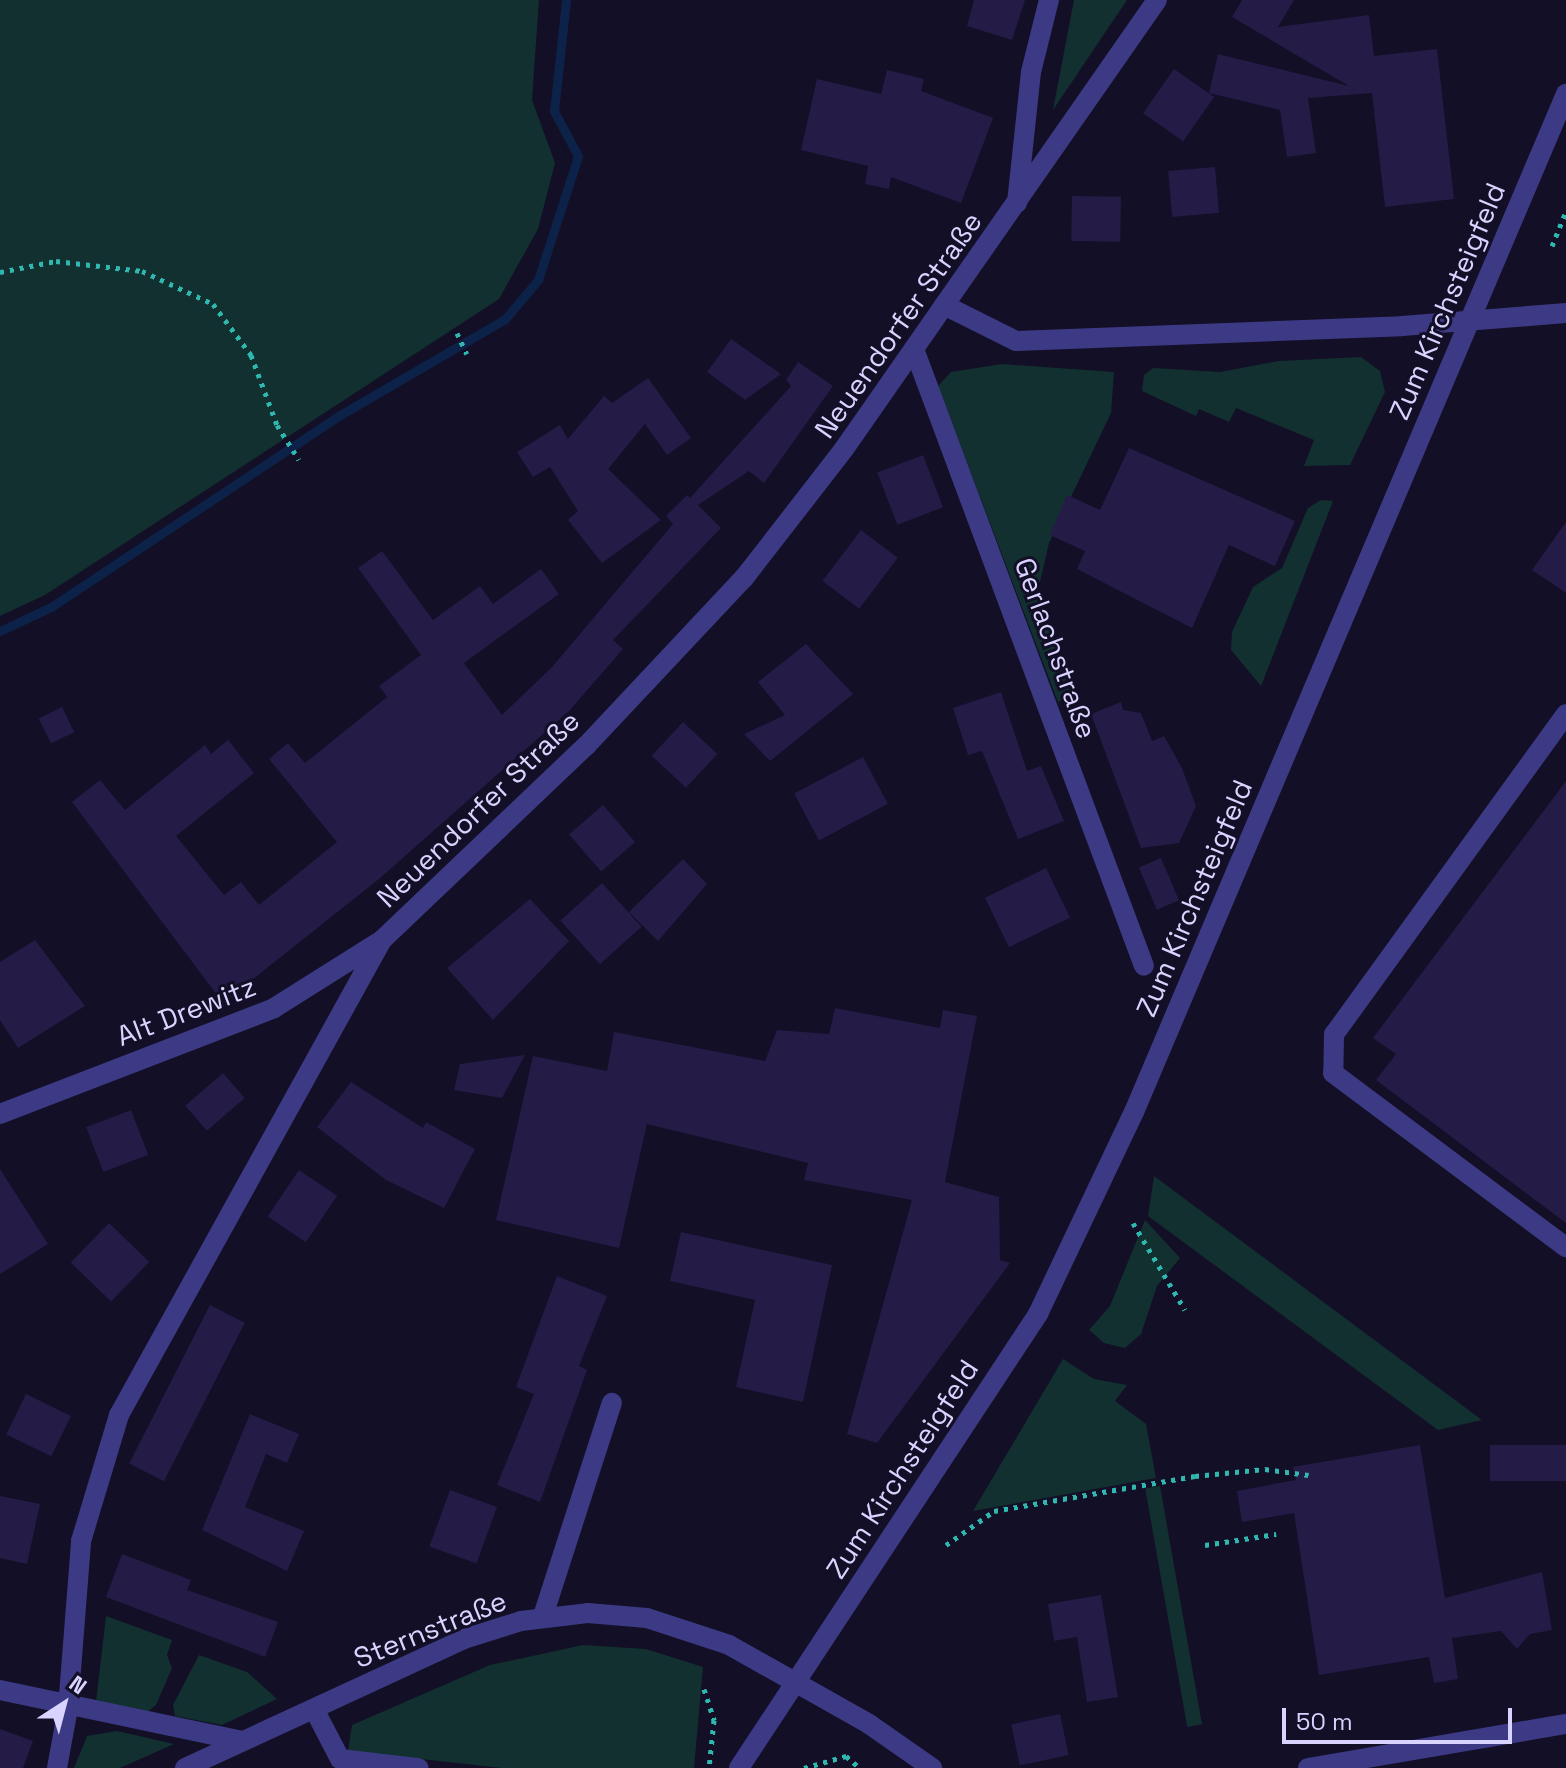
<!DOCTYPE html>
<html>
<head>
<meta charset="utf-8">
<style>
  body { margin:0 }
  #map { position:relative; width:1566px; height:1768px; overflow:hidden; background:#130f26; font-family:"Space Grotesk",sans-serif }
  div>[style] { position:absolute }
  .green>* { inset:0; background:#12302f; transform-origin:0 0 }
  .stream>* { height:9px; margin:-4.5px; padding:0 4.5px; transform-origin:4.5px; border-radius:4.5px; background:#0c2248 }
  .building>* { inset:0; background:#241b47; transform-origin:0 0 }
  .path>* { height:5px; margin-top:-2.5px; transform-origin:0; background:repeating-linear-gradient(90deg,#2fb8b0 0 4px,transparent 0 10px) }
  .minor>* { height:20px; margin:-10px; padding:0 10px; transform-origin:10px; border-radius:10px; background:#3d3a85 }
  span { translate:-50% -50%; white-space:nowrap; text-align:center; line-height:1.15; -webkit-text-stroke:6px #130f26; paint-order:stroke }
  .street-label { font-size:28px; color:#d9d4ff }
  .north { position:absolute; left:24px; top:1664px; width:80px; height:80px; -webkit-text-stroke:6px #130f26; paint-order:stroke; rotate:36deg; font-size:22px; font-weight:700; line-height:32px; text-align:center; color:#d9d4ff }
  .north::after { content:''; display:block; margin:auto; width:28px; height:36px; background:#d9d4ff; clip-path:polygon(50% 0,100% 100%,50% 72%,0 100%) }
  .scale { position:absolute; left:1282px; top:1708px; width:230px; height:36px; box-sizing:border-box; border:4px solid #d9d4ff; border-top:0; padding-left:10px; font-size:24px; line-height:28px; white-space:nowrap; color:#d9d4ff; -webkit-text-stroke:6px #130f26; paint-order:stroke }
</style>
</head>
<body>
<div id="map">
  <div class="green">
    <div style="clip-path:polygon(0 0,539px 0,532px 100px,555px 163px,538px 229px,499px 299px,45px 595px,0 616px)"></div>
    <div style="clip-path:polygon(1074px 0,1127px 0,1053px 110px)"></div>
    <div style="clip-path:polygon(1361px 357px,1380px 371px,1385px 392px,1350px 465px,1304px 466px,1314px 440px,1236px 408px,1229px 422px,1199px 409px,1196px 416px,1142px 391px,1144px 375px,1153px 368px,1220px 372px,1279px 361px)"></div>
    <div style="clip-path:polygon(1002px 364px,1114px 372px,1111px 413px,1049px 543px,1037px 595px,1072px 696px,1058px 702px,938px 386px,951px 372px)"></div>
    <div style="clip-path:polygon(1321px 500px,1333px 501px,1261px 686px,1231px 650px,1232px 632px,1253px 587px,1282px 568px,1308px 508px)"></div>
    <div style="clip-path:polygon(1154px 1176px,1482px 1420px,1438px 1430px,1148px 1216px)"></div>
    <div style="clip-path:polygon(1145px 1220px,1180px 1258px,1157px 1286px,1141px 1334px,1125px 1348px,1104px 1343px,1089px 1330px,1110px 1306px)"></div>
    <div style="clip-path:polygon(1063px 1359px,1094px 1379px,1127px 1385px,1115px 1401px,1146px 1424px,1156px 1478px,973px 1511px)"></div>
    <div style="left:1160px;top:1486px;width:242px;height:15px;rotate:80deg"></div>
    <div style="clip-path:polygon(106px 1616px,172px 1640px,167px 1655px,172px 1668px,156px 1705px,146px 1713px,96px 1702px)"></div>
    <div style="clip-path:polygon(583px 1645px,646px 1649px,703px 1667px,694px 1768px,502px 1768px,348px 1751px,352px 1725px,490px 1665px)"></div>
    <div style="clip-path:polygon(199px 1655px,247px 1672px,277px 1699px,222px 1725px,175px 1716px,173px 1705px)"></div>
    <div style="clip-path:polygon(117px 1731px,174px 1744px,120px 1768px,74px 1768px,87px 1736px)"></div>
  </div>
  <div class="stream">
    <div style="left:0;top:631px;width:56px;rotate:-25.2deg"></div>
    <div style="left:51px;top:607px;width:341px;rotate:-33.6deg"></div>
    <div style="left:335px;top:418px;width:197px;rotate:-30.2deg"></div>
    <div style="left:505px;top:319px;width:51px;rotate:-49.8deg"></div>
    <div style="left:538px;top:280px;width:130px;rotate:-72.1deg"></div>
    <div style="left:578px;top:156px;width:51px;rotate:-118.1deg"></div>
    <div style="left:554px;top:111px;width:112px;rotate:-83.8deg"></div>
  </div>
  <div class="building">
    <div style="clip-path:polygon(974px 0,1025px 0,1012px 40px,967px 26px)"></div>
    <div style="clip-path:polygon(1242px 0,1294px 0,1278px 27px,1369px 15px,1374px 56px,1437px 49px,1454px 199px,1385px 207px,1372px 93px,1308px 98px,1316px 153px,1287px 157px,1280px 110px,1209px 93px,1218px 54px,1349px 86px,1232px 17px)"></div>
    <div style="left:1174px;top:69px;width:49px;height:54px;rotate:35deg"></div>
    <div style="clip-path:polygon(887px 70px,924px 79px,921px 91px,993px 118px,961px 203px,891px 177px,889px 189px,865px 184px,868px 166px,801px 150px,817px 79px,881px 94px)"></div>
    <div style="left:1215px;top:167px;width:46px;height:47px;rotate:85deg"></div>
    <div style="left:1072px;top:196px;width:49px;height:45px;rotate:1deg"></div>
    <div style="clip-path:polygon(731px 339px,781px 374px,745px 400px,707px 372px)"></div>
    <div style="clip-path:polygon(798px 362px,833px 386px,764px 483px,749px 471px,698px 505px,721px 528px,613px 640px,623px 649px,569px 711px,379px 879px,223px 1003px,72px 802px,100px 780px,125px 810px,205px 745px,211px 754px,228px 740px,254px 773px,176px 836px,224px 895px,241px 882px,259px 905px,337px 842px,269px 759px,288px 743px,305px 763px,387px 697px,379px 686px,421px 655px,358px 568px,382px 551px,433px 620px,480px 586px,493px 604px,541px 569px,559px 594px,464px 663px,502px 715px,552px 667px,673px 524px,666px 516px,687px 495px,690px 498px,791px 386px,786px 380px)"></div>
    <div style="clip-path:polygon(648px 378px,691px 438px,667px 455px,645px 424px,608px 469px,661px 520px,602px 563px,568px 520px,578px 511px,550px 467px,533px 477px,517px 452px,560px 425px,568px 439px,604px 396px,612px 403px)"></div>
    <div style="clip-path:polygon(1129px 448px,1295px 521px,1275px 566px,1229px 545px,1192px 628px,1077px 569px,1085px 551px,1050px 535px,1067px 495px,1100px 510px)"></div>
    <div style="left:923px;top:455px;width:56px;height:49px;rotate:69deg"></div>
    <div style="clip-path:polygon(1566px 522px,1566px 593px,1532px 570px)"></div>
    <div style="left:861px;top:530px;width:46px;height:64px;rotate:37deg"></div>
    <div style="clip-path:polygon(806px 644px,853px 694px,770px 761px,744px 734px,785px 715px,758px 682px)"></div>
    <div style="clip-path:polygon(1001px 692px,1027px 771px,1041px 766px,1064px 821px,1018px 839px,982px 751px,968px 755px,953px 708px)"></div>
    <div style="clip-path:polygon(1121px 702px,1123px 710px,1141px 713px,1152px 741px,1164px 736px,1182px 768px,1196px 806px,1179px 843px,1141px 848px,1091px 714px)"></div>
    <div style="left:62px;top:707px;width:28px;height:26px;rotate:64deg"></div>
    <div style="left:683px;top:722px;width:47px;height:46px;rotate:43deg"></div>
    <div style="left:863px;top:757px;width:53px;height:78px;rotate:62deg"></div>
    <div style="clip-path:polygon(1566px 781px,1566px 1223px,1376px 1080px,1396px 1054px,1373px 1038px)"></div>
    <div style="left:603px;top:805px;width:49px;height:45px;rotate:49deg"></div>
    <div style="left:1161px;top:858px;width:46px;height:24px;rotate:67deg"></div>
    <div style="clip-path:polygon(683px 859px,707px 884px,658px 941px,629px 912px)"></div>
    <div style="left:1046px;top:868px;width:55px;height:68px;rotate:64deg"></div>
    <div style="left:602px;top:883px;width:59px;height:56px;rotate:48deg"></div>
    <div style="clip-path:polygon(530px 899px,569px 941px,493px 1020px,447px 968px)"></div>
    <div style="clip-path:polygon(35px 940px,85px 1006px,18px 1048px,0 1020px,0 962px)"></div>
    <div style="clip-path:polygon(835px 1008px,940px 1028px,943px 1010px,977px 1016px,945px 1182px,999px 1197px,1000px 1260px,1010px 1263px,877px 1443px,847px 1434px,912px 1200px,804px 1180px,808px 1163px,647px 1124px,619px 1248px,496px 1220px,533px 1056px,607px 1071px,614px 1032px,765px 1061px,777px 1030px,829px 1034px)"></div>
    <div style="clip-path:polygon(525px 1055px,502px 1098px,454px 1090px,460px 1064px)"></div>
    <div style="left:223px;top:1073px;width:33px;height:50px;rotate:49deg"></div>
    <div style="clip-path:polygon(351px 1082px,423px 1128px,426px 1122px,475px 1149px,444px 1208px,386px 1180px,317px 1127px)"></div>
    <div style="left:131px;top:1110px;width:48px;height:48px;rotate:69deg"></div>
    <div style="clip-path:polygon(0 1169px,48px 1244px,0 1274px)"></div>
    <div style="left:299px;top:1170px;width:46px;height:56px;rotate:34deg"></div>
    <div style="left:109px;top:1223px;width:56px;height:55px;rotate:44deg"></div>
    <div style="clip-path:polygon(681px 1232px,832px 1265px,803px 1402px,736px 1387px,755px 1300px,670px 1281px)"></div>
    <div style="clip-path:polygon(557px 1276px,607px 1296px,579px 1366px,587px 1370px,540px 1502px,497px 1485px,534px 1394px,516px 1387px)"></div>
    <div style="left:210px;top:1305px;width:39px;height:178px;rotate:27deg"></div>
    <div style="left:26px;top:1394px;width:50px;height:45px;rotate:26deg"></div>
    <div style="clip-path:polygon(250px 1414px,299px 1434px,287px 1463px,266px 1454px,245px 1507px,304px 1531px,287px 1571px,202px 1530px)"></div>
    <div style="clip-path:polygon(1420px 1445px,1445px 1598px,1542px 1572px,1552px 1630px,1530px 1634px,1517px 1649px,1501px 1631px,1452px 1638px,1458px 1679px,1434px 1683px,1429px 1657px,1319px 1675px,1294px 1513px,1242px 1522px,1237px 1491px,1296px 1480px,1293px 1467px)"></div>
    <div style="left:1566px;top:1445px;width:36px;height:76px;rotate:90deg"></div>
    <div style="left:450px;top:1490px;width:50px;height:60px;rotate:20deg"></div>
    <div style="clip-path:polygon(0 1496px,40px 1504px,27px 1564px,0 1558px)"></div>
    <div style="clip-path:polygon(122px 1554px,191px 1580px,187px 1590px,278px 1622px,265px 1657px,106px 1597px)"></div>
    <div style="clip-path:polygon(1101px 1595px,1118px 1697px,1087px 1702px,1077px 1637px,1054px 1641px,1048px 1604px)"></div>
    <div style="left:1060px;top:1714px;width:42px;height:50px;rotate:78deg"></div>
    <div style="clip-path:polygon(0 1729px,33px 1741px,23px 1768px,0 1768px)"></div>
  </div>
  <div class="path">
    <div style="left:1552px;top:246px;width:37px;rotate:-68deg"></div>
    <div style="left:0;top:272px;width:57px;rotate:-11.1deg"></div>
    <div style="left:56px;top:261px;width:87px;rotate:6.6deg"></div>
    <div style="left:142px;top:271px;width:78px;rotate:24.9deg"></div>
    <div style="left:213px;top:304px;width:64px;rotate:53.3deg"></div>
    <div style="left:251px;top:355px;width:75px;rotate:69.6deg"></div>
    <div style="left:277px;top:425px;width:41px;rotate:57.8deg"></div>
    <div style="left:457px;top:333px;width:23px;rotate:65deg"></div>
    <div style="left:1133px;top:1223px;width:101px;rotate:59.1deg"></div>
    <div style="left:946px;top:1545px;width:59px;rotate:-35.3deg"></div>
    <div style="left:994px;top:1511px;width:204px;rotate:-9.9deg"></div>
    <div style="left:1195px;top:1476px;width:70px;rotate:-5.7deg"></div>
    <div style="left:1265px;top:1469px;width:44px;rotate:7.8deg"></div>
    <div style="left:1205px;top:1545px;width:72px;rotate:-8.8deg"></div>
    <div style="left:704px;top:1689px;width:33px;rotate:72deg"></div>
    <div style="left:714px;top:1720px;width:48px;rotate:95.9deg"></div>
    <div style="left:804px;top:1768px;width:44px;rotate:-15.9deg"></div>
    <div style="left:846px;top:1756px;width:18px;rotate:41deg"></div>
  </div>
  <div class="minor">
    <div style="left:1017px;top:203px;width:132px;rotate:-83.9deg"></div>
    <div style="left:1031px;top:72px;width:74px;rotate:-76deg"></div>
    <div style="left:944px;top:305px;width:80px;rotate:26.6deg"></div>
    <div style="left:1016px;top:341px;width:386px;rotate:-2.2deg"></div>
    <div style="left:1402px;top:326px;width:165px;rotate:-4.5deg"></div>
    <div style="left:914px;top:349px;width:658px;rotate:69.56deg"></div>
    <div style="left:1566px;top:714px;width:395px;rotate:125.9deg"></div>
    <div style="left:1334px;top:1034px;width:39px;rotate:91deg"></div>
    <div style="left:1333px;top:1073px;width:291px;rotate:36.8deg"></div>
    <div style="left:0;top:1114px;width:294px;rotate:-21.1deg"></div>
    <div style="left:274px;top:1008px;width:124px;rotate:-32.2deg"></div>
    <div style="left:543px;top:1616px;width:224px;rotate:-72.1deg"></div>
    <div style="left:0;top:1690px;width:248px;rotate:11.9deg"></div>
    <div style="left:314px;top:1709px;width:56px;rotate:62.5deg"></div>
    <div style="left:340px;top:1759px;width:79px;rotate:6.6deg"></div>
    <div style="left:57px;top:1768px;width:61px;rotate:-79.6deg"></div>
    <div style="left:68px;top:1708px;width:168px;rotate:-85.5deg"></div>
    <div style="left:81px;top:1541px;width:132px;rotate:-73.2deg"></div>
    <div style="left:119px;top:1415px;width:543px;rotate:-61.03deg"></div>
    <div style="left:382px;top:940px;width:282px;rotate:-43.6deg"></div>
    <div style="left:586px;top:746px;width:231px;rotate:-46.8deg"></div>
    <div style="left:744px;top:578px;width:163px;rotate:-52.2deg"></div>
    <div style="left:844px;top:449px;width:547px;rotate:-55.12deg"></div>
    <div style="left:185px;top:1768px;width:307px;rotate:-24.8deg"></div>
    <div style="left:464px;top:1639px;width:60px;rotate:-17.5deg"></div>
    <div style="left:521px;top:1621px;width:67px;rotate:-6.8deg"></div>
    <div style="left:588px;top:1613px;width:59px;rotate:4.8deg"></div>
    <div style="left:647px;top:1618px;width:86px;rotate:18.2deg"></div>
    <div style="left:729px;top:1645px;width:161px;rotate:29.4deg"></div>
    <div style="left:869px;top:1724px;width:77px;rotate:34.9deg"></div>
    <div style="left:739px;top:1768px;width:544px;rotate:-56.63deg"></div>
    <div style="left:1038px;top:1314px;width:224px;rotate:-64.6deg"></div>
    <div style="left:1134px;top:1112px;width:1106px;rotate:-67.01deg"></div>
    <div style="left:1308px;top:1768px;width:262px;rotate:-9.7deg"></div>
  </div>
  <div class="street-label">
    <span style="left:1447px;top:301px;rotate:-67deg">Zum Kirchsteigfeld</span>
    <span style="left:898px;top:325px;rotate:-55deg">Neuendorfer Straße</span>
    <span style="left:1056px;top:648px;rotate:70deg">Gerlachstraße</span>
    <span style="left:478px;top:809px;rotate:-44deg">Neuendorfer Straße</span>
    <span style="left:1194px;top:898px;rotate:-67deg">Zum Kirchsteigfeld</span>
    <span style="left:186px;top:1011px;rotate:-21deg">Alt Drewitz</span>
    <span style="left:902px;top:1469px;rotate:-57deg">Zum Kirchsteigfeld</span>
    <span style="left:430px;top:1629px;rotate:-22deg">Sternstraße</span>
  </div>
  <div class="north">N</div>
  <div class="scale">50 m</div>
</div>
</body>
</html>
